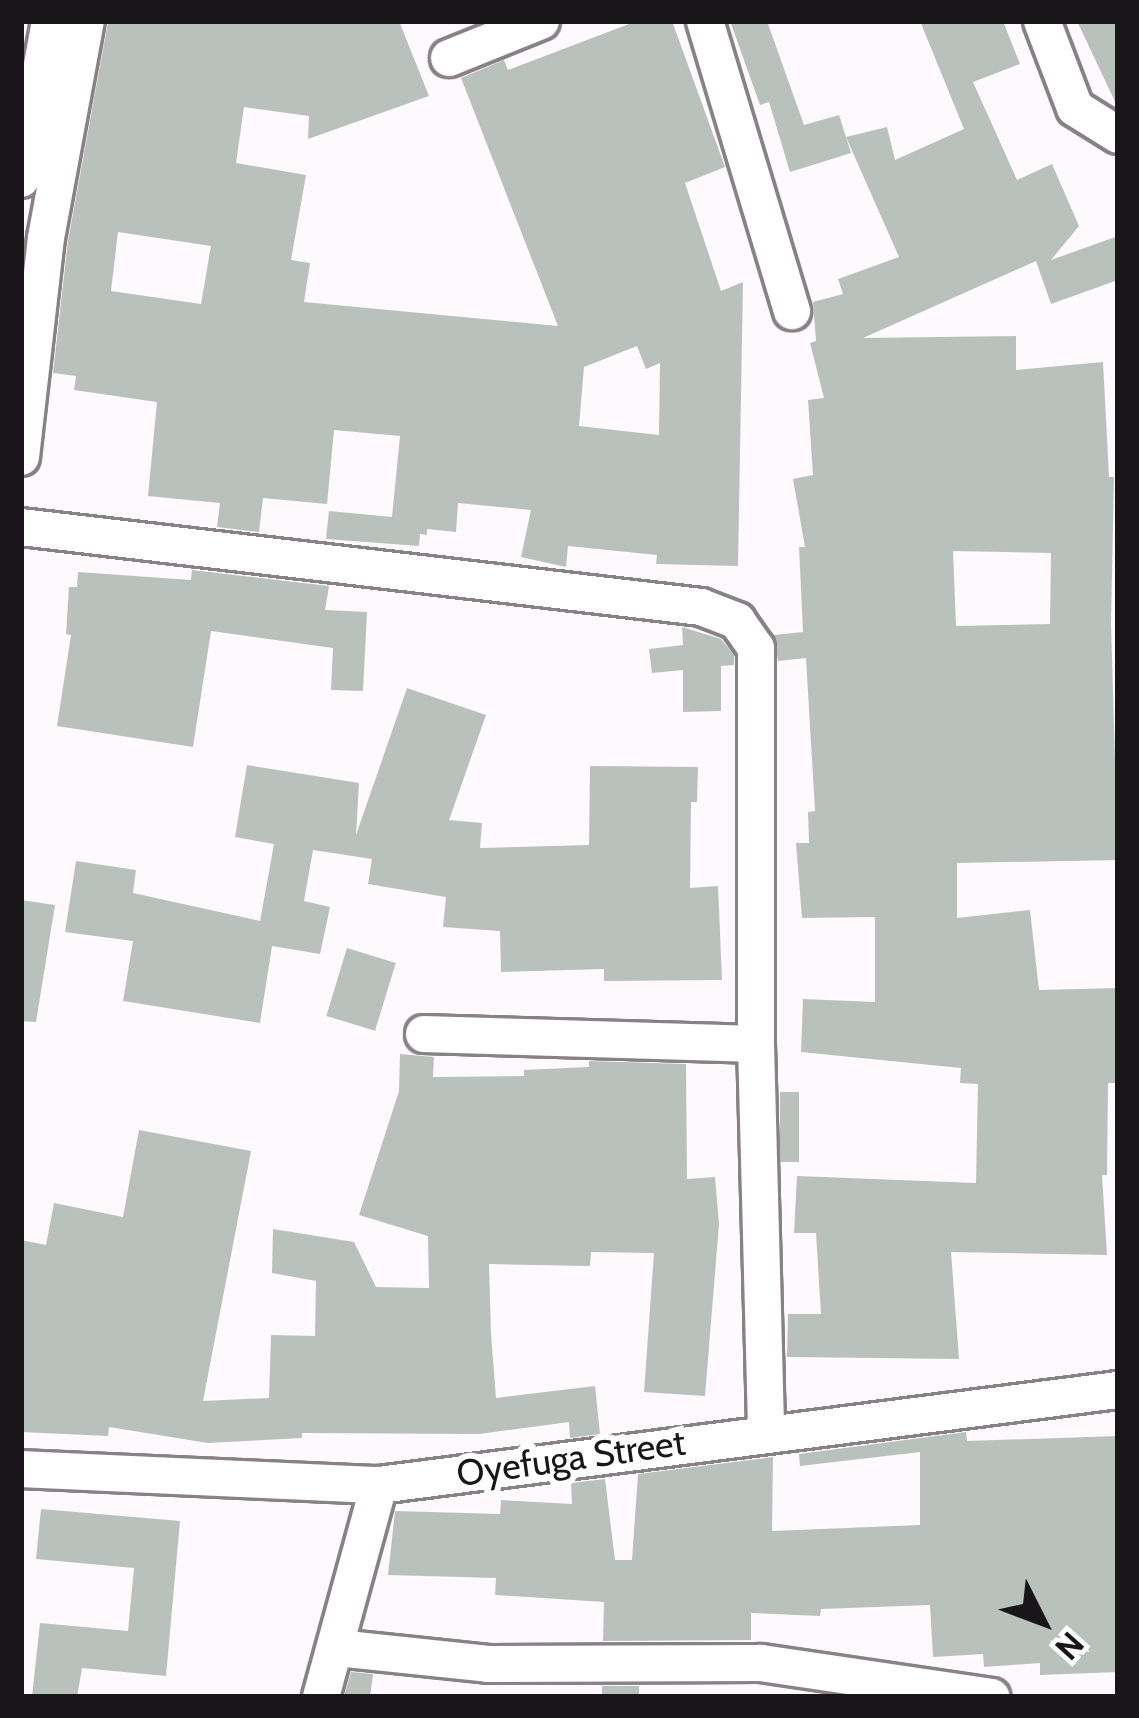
<!DOCTYPE html>
<html>
<head>
<meta charset="utf-8">
<style>
  body { margin:0 }
  #map { position:relative; width:1139px; height:1718px; overflow:hidden; background:#fef9fd; font-family:Cabin,sans-serif }
  div>[style] { position:absolute }
  .building>* { inset:0; background:#b9c1bd; transform-origin:0 0 }
  .roads { filter:drop-shadow(3px 0 #888287) drop-shadow(-3px 0 #888287) drop-shadow(0 3px #888287) drop-shadow(0 -3px #888287) }
  .minor>* { height:36px; margin:-18px; padding:0 18px; transform-origin:18px; border-radius:18px; background:#fff }
  span { translate:-50% -50%; white-space:nowrap; text-align:center; line-height:1.15; -webkit-text-stroke:12px #fff; paint-order:stroke }
  .street-label { font-size:36px; color:#181618 }
  .frame { position:absolute; inset:0; border:24px solid #181618; pointer-events:none }
  .north { position:absolute; left:983px; top:1562px; width:120px; height:120px; -webkit-text-stroke:9px #fff; paint-order:stroke; rotate:132deg; font-size:33px; font-weight:700; line-height:48px; text-align:center; color:#181618 }
  .north::after { content:''; display:block; margin:auto; width:42px; height:54px; background:#181618; clip-path:polygon(50% 0,100% 100%,50% 72%,0 100%) }
</style>
</head>
<body>
<div id="map">
  <div class="building">
    <div style="clip-path:polygon(evenodd,399px 21px,429px 96px,308px 139px,309px 116px,244px 107px,236px 163px,306px 175px,291px 260px,310px 263px,304px 302px,558px 326px,461px 78px,504px 60px,508px 70px,637px 21px,672px 21px,725px 167px,685px 183px,721px 291px,743px 282px,738px 566px,656px 564px,657px 555px,568px 546px,566px 567px,521px 557px,531px 510px,458px 503px,456px 532px,427px 529px,427px 535px,420px 534px,419px 546px,326px 539px,329px 511px,392px 517px,400px 436px,334px 430px,327px 504px,263px 498px,259px 532px,217px 527px,220px 503px,148px 496px,157px 402px,74px 390px,76px 376px,53px 373px,68px 241px,108px 22px,399px 21px,118px 232px,211px 246px,201px 304px,111px 291px,118px 232px,399px 21px,637px 346px,646px 369px,660px 363px,659px 435px,579px 426px,584px 367px,637px 346px)"></div>
    <div style="clip-path:polygon(730px 21px,767px 21px,804px 125px,839px 115px,851px 153px,790px 172px,769px 102px,760px 105px)"></div>
    <div style="clip-path:polygon(evenodd,920px 21px,1003px 21px,1020px 64px,973px 82px,1017px 180px,1052px 164px,1079px 226px,1051px 260px,1118px 236px,1118px 280px,1051px 304px,1036px 261px,863px 338px,1016px 336px,1016px 370px,1103px 362px,1109px 477px,1114px 477px,1111px 624px,1118px 860px,957px 863px,957px 918px,1030px 910px,1039px 990px,1118px 988px,1118px 1083px,1108px 1083px,1107px 1175px,1102px 1175px,1107px 1255px,951px 1252px,959px 1359px,787px 1357px,788px 1314px,821px 1314px,816px 1233px,794px 1233px,797px 1176px,976px 1183px,978px 1084px,960px 1083px,961px 1068px,801px 1052px,803px 999px,875px 1002px,875px 917px,802px 918px,796px 843px,809px 843px,808px 812px,815px 811px,806px 658px,778px 661px,774px 635px,803px 632px,799px 547px,805px 547px,793px 479px,813px 475px,808px 400px,824px 398px,810px 343px,816px 341px,813px 302px,843px 294px,838px 279px,899px 257px,846px 137px,887px 127px,895px 160px,964px 129px,920px 21px,953px 551px,1051px 553px,1050px 624px,956px 626px,953px 551px)"></div>
    <div style="clip-path:polygon(1077px 21px,1118px 21px,1118px 108px)"></div>
    <div style="clip-path:polygon(192px 570px,329px 586px,325px 610px,367px 612px,363px 691px,331px 690px,333px 648px,211px 631px,193px 747px,57px 726px,71px 635px,66px 634px,69px 587px,77px 587px,78px 572px,191px 580px)"></div>
    <div style="clip-path:polygon(682px 627px,721px 639px,734px 655px,734px 665px,721px 666px,721px 711px,683px 712px,683px 670px,652px 673px,649px 649px,683px 645px)"></div>
    <div style="clip-path:polygon(407px 688px,486px 715px,449px 820px,482px 823px,480px 848px,589px 845px,590px 766px,698px 767px,697px 802px,691px 802px,690px 888px,718px 886px,722px 980px,604px 981px,604px 969px,501px 972px,500px 931px,443px 927px,446px 897px,368px 884px,372px 859px,313px 850px,304px 901px,330px 907px,320px 954px,272px 946px,260px 1023px,123px 1001px,133px 941px,65px 932px,76px 861px,136px 870px,133px 893px,260px 921px,274px 844px,235px 837px,247px 765px,359px 783px,356px 835px)"></div>
    <div style="clip-path:polygon(21px 900px,55px 905px,36px 1022px,21px 1021px)"></div>
    <div style="left:347px;top:948px;width:51px;height:71px;rotate:17deg"></div>
    <div style="clip-path:polygon(400px 1054px,434px 1057px,433px 1077px,524px 1076px,524px 1070px,589px 1067px,589px 1061px,686px 1064px,687px 1179px,715px 1177px,719px 1224px,705px 1396px,644px 1392px,654px 1253px,591px 1252px,590px 1266px,489px 1264px,491px 1334px,496px 1398px,595px 1386px,600px 1434px,570px 1438px,569px 1422px,479px 1434px,302px 1433px,302px 1438px,208px 1443px,109px 1427px,108px 1436px,21px 1432px,21px 1240px,46px 1245px,54px 1203px,123px 1217px,139px 1130px,251px 1151px,203px 1401px,269px 1398px,271px 1335px,315px 1336px,316px 1281px,272px 1273px,273px 1229px,354px 1242px,376px 1287px,429px 1288px,428px 1236px,359px 1215px,399px 1091px)"></div>
    <div style="left:780px;top:1092px;width:19px;height:70px"></div>
    <div style="clip-path:polygon(966px 1432px,967px 1441px,1118px 1436px,1118px 1672px,1040px 1675px,1040px 1663px,984px 1667px,983px 1654px,933px 1657px,930px 1605px,821px 1609px,820px 1616px,751px 1613px,751px 1640px,603px 1641px,604px 1602px,495px 1595px,496px 1578px,388px 1575px,395px 1511px,500px 1514px,501px 1500px,572px 1504px,571px 1483px,605px 1479px,615px 1560px,632px 1560px,638px 1474px,773px 1457px,772px 1531px,920px 1525px,920px 1452px,800px 1466px,799px 1454px)"></div>
    <div style="clip-path:polygon(41px 1509px,180px 1521px,166px 1676px,82px 1668px,77px 1697px,32px 1697px,40px 1623px,128px 1631px,134px 1568px,36px 1559px)"></div>
    <div style="clip-path:polygon(351px 1672px,373px 1674px,370px 1697px,344px 1697px)"></div>
    <div style="left:602px;top:1686px;width:37px;height:11px"></div>
  </div>
  <div class="roads">
    <div class="minor">
      <div style="left:705px;top:21px;width:303px;rotate:73.3deg"></div>
      <div style="left:1042px;top:21px;width:93px;rotate:69.2deg"></div>
      <div style="left:1075px;top:108px;width:51px;rotate:32.1deg"></div>
      <div style="left:449px;top:58px;width:99px;rotate:-21.9deg"></div>
      <div style="left:21px;top:179px;width:161px;rotate:-79.6deg"></div>
      <div style="left:21px;top:457px;width:220px;rotate:-83.5deg"></div>
      <div style="left:46px;top:238px;width:221px;rotate:-79.6deg"></div>
      <div style="left:21px;top:527px;width:685px;rotate:6.71deg"></div>
      <div style="left:701px;top:607px;width:39px;rotate:21deg"></div>
      <div style="left:737px;top:621px;width:33px;rotate:55deg"></div>
      <div style="left:756px;top:648px;width:396px;rotate:90deg"></div>
      <div style="left:756px;top:1044px;width:387px;rotate:88.5deg"></div>
      <div style="left:424px;top:1034px;width:332px;rotate:1.7deg"></div>
      <div style="left:21px;top:1469px;width:358px;rotate:2.6deg"></div>
      <div style="left:379px;top:1485px;width:745px;rotate:-7.33deg"></div>
      <div style="left:337px;top:1648px;width:152px;rotate:6deg"></div>
      <div style="left:488px;top:1664px;width:273px;rotate:-0.2deg"></div>
      <div style="left:761px;top:1663px;width:233px;rotate:8.4deg"></div>
      <div style="left:321px;top:1697px;width:220px;rotate:-74.7deg"></div>
    </div>
  </div>
  <div class="street-label">
    <span style="left:571px;top:1458px;rotate:-8deg">Oyefuga Street</span>
  </div>
  <div class="frame"></div>
  <div class="north">N</div>
</div>
</body>
</html>
